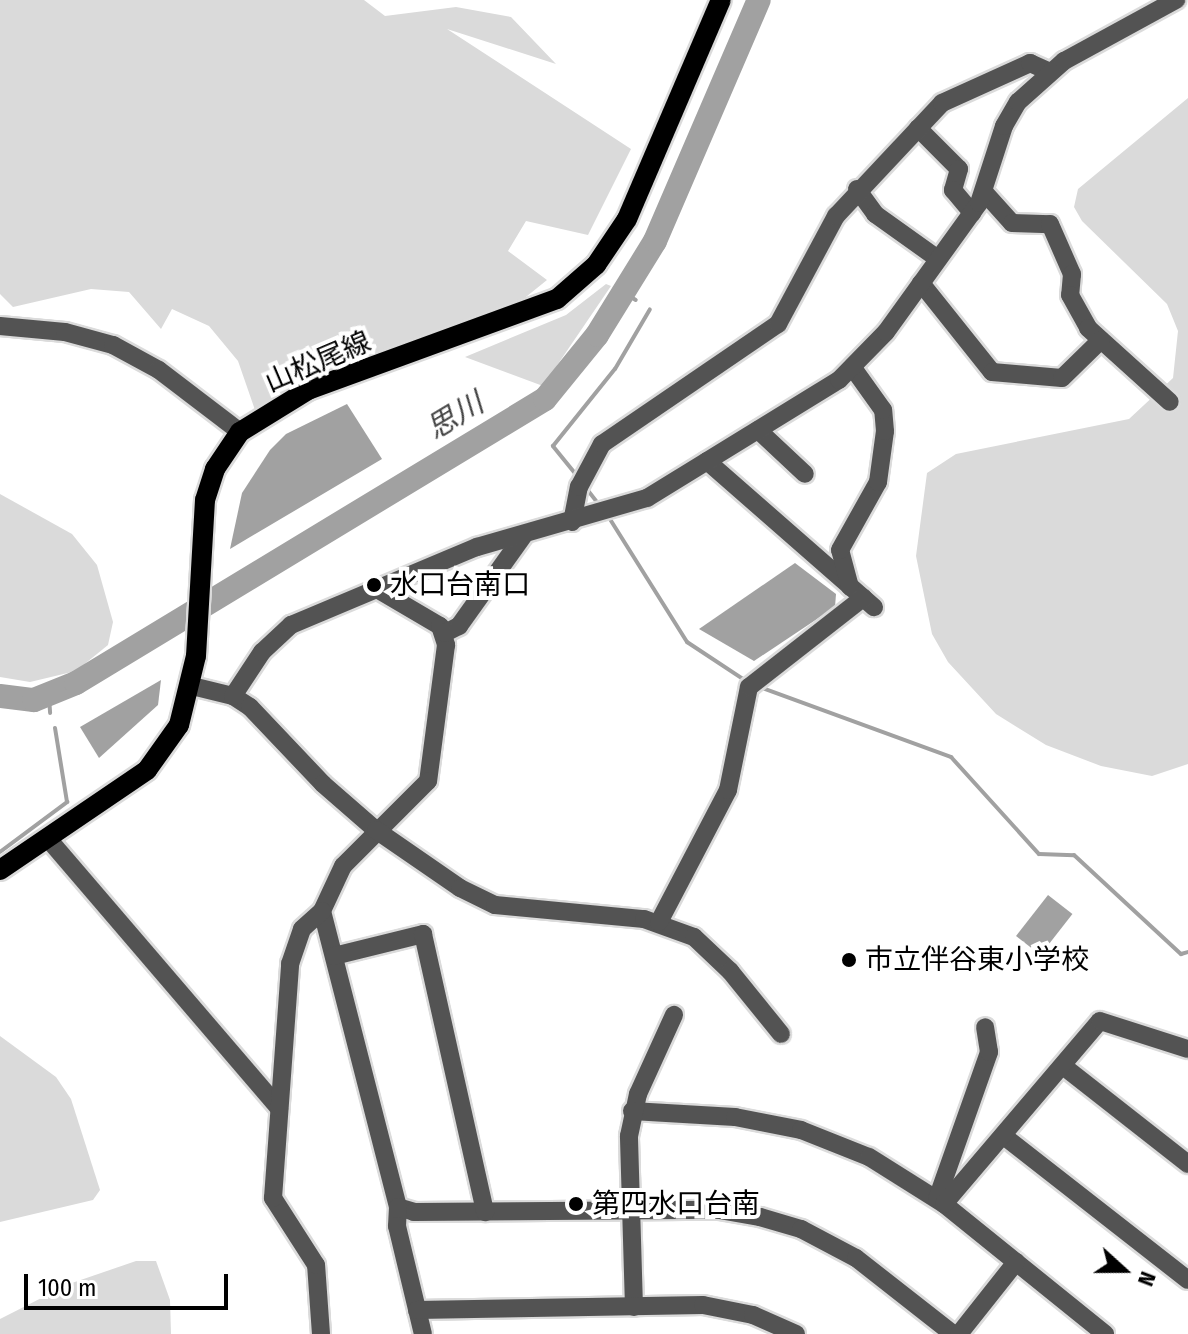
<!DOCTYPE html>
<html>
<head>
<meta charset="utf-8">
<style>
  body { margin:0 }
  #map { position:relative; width:1188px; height:1334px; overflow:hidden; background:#fff; font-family:"Fira Sans Condensed","Noto Sans JP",sans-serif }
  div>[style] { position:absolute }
  .green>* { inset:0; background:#dadada }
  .water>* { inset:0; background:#a1a1a1; transform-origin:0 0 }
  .stream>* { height:4px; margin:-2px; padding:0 2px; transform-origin:2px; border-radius:2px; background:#a1a1a1 }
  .river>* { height:24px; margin:-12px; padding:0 12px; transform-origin:12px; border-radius:12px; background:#a1a1a1 }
  .roads { filter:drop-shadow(2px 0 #dbdbdb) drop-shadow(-2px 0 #dbdbdb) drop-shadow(0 2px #dbdbdb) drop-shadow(0 -2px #dbdbdb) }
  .minor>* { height:18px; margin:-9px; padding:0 9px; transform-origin:9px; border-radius:9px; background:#535353 }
  .major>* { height:20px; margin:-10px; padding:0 10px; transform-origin:10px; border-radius:10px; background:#000 }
  .dots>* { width:22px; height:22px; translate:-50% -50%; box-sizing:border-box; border:4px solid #fff; border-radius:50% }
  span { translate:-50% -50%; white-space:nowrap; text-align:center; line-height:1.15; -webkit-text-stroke:8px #fff; paint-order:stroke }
  .street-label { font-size:28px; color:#000 }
  .poi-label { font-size:28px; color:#000 }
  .left { translate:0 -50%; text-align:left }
  .water-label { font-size:30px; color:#424242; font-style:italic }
  .north { position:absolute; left:1084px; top:1230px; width:80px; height:80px; -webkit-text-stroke:6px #fff; paint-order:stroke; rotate:111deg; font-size:22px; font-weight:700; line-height:32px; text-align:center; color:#000 }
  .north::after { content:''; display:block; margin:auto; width:28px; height:36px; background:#000; clip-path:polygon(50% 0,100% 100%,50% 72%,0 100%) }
  .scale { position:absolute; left:24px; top:1274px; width:204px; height:36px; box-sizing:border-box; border:4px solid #000; border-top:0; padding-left:10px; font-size:24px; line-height:28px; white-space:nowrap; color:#000; -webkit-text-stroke:6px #fff; paint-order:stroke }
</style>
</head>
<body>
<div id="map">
  <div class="green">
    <div style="clip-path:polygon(0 0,364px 0,385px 16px,456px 7px,511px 17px,556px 64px,447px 29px,631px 149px,588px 235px,526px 221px,508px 251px,547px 280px,511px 309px,299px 383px,255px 410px,238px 361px,209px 326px,172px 309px,161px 329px,129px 292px,91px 289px,13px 307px,0 294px)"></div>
    <div style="clip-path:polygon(1188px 98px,1188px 764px,1152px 776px,1101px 766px,1046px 745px,996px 714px,948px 662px,932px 634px,916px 556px,927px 473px,956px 454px,1129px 419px,1173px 378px,1178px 331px,1167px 304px,1082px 221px,1074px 207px,1078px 189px)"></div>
    <div style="clip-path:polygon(606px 284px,611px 286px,543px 386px,465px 357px,566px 315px)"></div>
    <div style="clip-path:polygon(0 494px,72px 534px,97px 565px,113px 622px,108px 645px,76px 671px,30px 682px,0 677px)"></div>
    <div style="clip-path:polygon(0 1036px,56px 1077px,71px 1099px,100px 1190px,93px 1200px,0 1222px)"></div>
    <div style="clip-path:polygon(136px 1261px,156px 1261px,170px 1300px,171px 1334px,0 1334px,0 1319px,69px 1284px)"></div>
  </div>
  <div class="water">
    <div style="clip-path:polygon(347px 404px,382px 459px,230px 549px,242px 493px,270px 450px,286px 434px)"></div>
    <div style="clip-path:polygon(795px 563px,836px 594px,835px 607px,754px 661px,699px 629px)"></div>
    <div style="clip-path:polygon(161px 680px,158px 705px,99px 758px,80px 727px)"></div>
    <div style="left:1048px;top:895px;width:31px;height:52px;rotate:38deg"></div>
  </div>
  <div class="stream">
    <div style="left:623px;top:292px;width:15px;rotate:32deg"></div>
    <div style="left:578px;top:477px;width:40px;rotate:-129deg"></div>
    <div style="left:553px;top:446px;width:99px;rotate:-51.2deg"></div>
    <div style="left:615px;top:369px;width:69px;rotate:-59.7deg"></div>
    <div style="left:586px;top:488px;width:23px;rotate:52deg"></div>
    <div style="left:608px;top:516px;width:149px;rotate:57.9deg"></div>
    <div style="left:687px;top:642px;width:71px;rotate:33.5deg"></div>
    <div style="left:757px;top:686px;width:207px;rotate:20.1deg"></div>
    <div style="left:951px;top:757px;width:131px;rotate:47.8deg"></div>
    <div style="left:1039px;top:854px;width:35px;rotate:2deg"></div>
    <div style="left:1074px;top:855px;width:146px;rotate:42.8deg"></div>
    <div style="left:1181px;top:954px;width:7px;rotate:-16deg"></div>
    <div style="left:49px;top:697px;width:16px;rotate:86deg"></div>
    <div style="left:0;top:852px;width:84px;rotate:-36.7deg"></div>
    <div style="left:67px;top:802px;width:75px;rotate:-99.2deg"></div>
  </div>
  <div class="river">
    <div style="left:0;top:696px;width:34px;rotate:7deg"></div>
    <div style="left:34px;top:700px;width:45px;rotate:-22deg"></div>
    <div style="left:76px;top:683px;width:548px;rotate:-31.2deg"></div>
    <div style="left:545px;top:399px;width:82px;rotate:-50.9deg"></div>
    <div style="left:597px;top:335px;width:110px;rotate:-58.3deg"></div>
    <div style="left:655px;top:241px;width:262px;rotate:-66.7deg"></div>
  </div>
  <div class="roads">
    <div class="minor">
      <div style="left:918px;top:128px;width:58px;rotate:45deg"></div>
      <div style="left:959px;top:169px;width:22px;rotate:106deg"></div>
      <div style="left:953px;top:190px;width:30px;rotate:50deg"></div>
      <div style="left:857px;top:189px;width:31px;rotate:54deg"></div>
      <div style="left:875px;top:214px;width:77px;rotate:35.5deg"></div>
      <div style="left:985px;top:193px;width:40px;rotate:48deg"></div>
      <div style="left:1012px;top:223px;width:38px;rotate:2deg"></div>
      <div style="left:1050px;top:224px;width:55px;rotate:66.3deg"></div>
      <div style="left:1072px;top:274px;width:21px;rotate:95deg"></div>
      <div style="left:1070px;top:295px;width:38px;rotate:61deg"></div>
      <div style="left:1088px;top:328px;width:110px;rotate:42.1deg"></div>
      <div style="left:921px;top:283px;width:114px;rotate:51.4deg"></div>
      <div style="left:992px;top:372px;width:70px;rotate:4.9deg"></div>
      <div style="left:1062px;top:378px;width:54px;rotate:-44.3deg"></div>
      <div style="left:0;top:326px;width:65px;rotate:5.3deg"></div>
      <div style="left:65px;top:332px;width:50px;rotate:15.2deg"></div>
      <div style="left:113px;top:345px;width:52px;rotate:28.5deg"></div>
      <div style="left:159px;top:370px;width:102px;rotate:37.4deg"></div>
      <div style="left:758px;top:430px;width:64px;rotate:43.1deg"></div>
      <div style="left:707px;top:461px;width:222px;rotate:41.2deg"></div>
      <div style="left:572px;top:522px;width:36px;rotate:-79deg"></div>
      <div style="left:579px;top:487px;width:49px;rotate:-61.9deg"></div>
      <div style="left:602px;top:444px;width:213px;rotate:-34.3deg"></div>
      <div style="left:778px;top:324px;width:123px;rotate:-61.8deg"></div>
      <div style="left:836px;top:216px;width:155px;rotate:-46.8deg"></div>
      <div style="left:942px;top:103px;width:97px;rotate:-24.4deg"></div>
      <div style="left:1030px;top:63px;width:22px;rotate:24deg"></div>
      <div style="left:850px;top:587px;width:38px;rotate:-105deg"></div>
      <div style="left:840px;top:550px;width:78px;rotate:-60.8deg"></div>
      <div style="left:878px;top:482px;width:51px;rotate:-82.2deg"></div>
      <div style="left:885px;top:431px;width:21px;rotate:-95deg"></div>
      <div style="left:883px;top:410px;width:52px;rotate:-125.5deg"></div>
      <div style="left:377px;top:589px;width:73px;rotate:30.4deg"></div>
      <div style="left:440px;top:626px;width:20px;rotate:72deg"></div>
      <div style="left:446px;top:645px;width:137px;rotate:97.5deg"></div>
      <div style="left:428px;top:781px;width:120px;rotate:135deg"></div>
      <div style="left:343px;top:866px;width:50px;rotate:115deg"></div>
      <div style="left:322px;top:911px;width:306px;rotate:75.6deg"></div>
      <div style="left:398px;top:1207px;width:17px;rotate:17deg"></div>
      <div style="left:414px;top:1212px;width:305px;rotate:-0.4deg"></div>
      <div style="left:719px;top:1210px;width:42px;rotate:9.7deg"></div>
      <div style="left:760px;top:1217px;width:43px;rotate:16.3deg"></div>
      <div style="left:801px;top:1229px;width:62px;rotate:27.8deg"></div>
      <div style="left:856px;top:1258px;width:123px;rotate:38.1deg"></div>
      <div style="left:445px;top:633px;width:16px;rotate:-27deg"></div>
      <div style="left:459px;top:626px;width:112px;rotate:-54.5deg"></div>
      <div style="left:192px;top:686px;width:42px;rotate:13.7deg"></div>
      <div style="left:233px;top:696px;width:20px;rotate:33deg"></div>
      <div style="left:250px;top:707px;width:106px;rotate:46.5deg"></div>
      <div style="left:323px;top:784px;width:70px;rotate:41deg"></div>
      <div style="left:376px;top:830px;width:102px;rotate:34.6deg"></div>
      <div style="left:460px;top:888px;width:39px;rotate:26deg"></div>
      <div style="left:495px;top:905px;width:150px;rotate:5.4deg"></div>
      <div style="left:644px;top:919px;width:53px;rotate:19.8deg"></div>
      <div style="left:694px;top:937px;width:50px;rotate:43.4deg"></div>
      <div style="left:730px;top:971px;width:81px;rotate:51deg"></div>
      <div style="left:233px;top:696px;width:53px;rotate:-56.6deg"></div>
      <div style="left:262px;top:652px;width:40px;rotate:-43deg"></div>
      <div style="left:291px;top:625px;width:202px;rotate:-22.8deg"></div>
      <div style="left:477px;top:547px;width:177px;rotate:-16.1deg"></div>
      <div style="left:647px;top:498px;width:225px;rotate:-31.6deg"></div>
      <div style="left:839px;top:380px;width:67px;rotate:-45.6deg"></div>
      <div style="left:886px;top:332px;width:159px;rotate:-54.2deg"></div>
      <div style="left:979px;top:203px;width:81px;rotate:-72deg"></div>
      <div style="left:1004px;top:126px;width:28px;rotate:-60deg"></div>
      <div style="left:1018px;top:102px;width:62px;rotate:-41.7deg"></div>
      <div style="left:1064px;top:61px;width:128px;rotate:-28.6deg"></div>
      <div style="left:50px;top:841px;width:352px;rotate:49.4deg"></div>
      <div style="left:659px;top:922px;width:149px;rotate:-62.4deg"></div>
      <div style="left:728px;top:790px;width:105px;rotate:-78.5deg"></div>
      <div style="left:749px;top:687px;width:145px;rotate:-38deg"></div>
      <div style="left:334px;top:956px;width:92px;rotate:-13.9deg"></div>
      <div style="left:423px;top:934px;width:285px;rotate:77.4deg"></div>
      <div style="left:1063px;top:1066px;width:159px;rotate:38.1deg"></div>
      <div style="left:632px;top:1111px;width:103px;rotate:3.3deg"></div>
      <div style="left:735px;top:1117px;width:67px;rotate:11.1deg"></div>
      <div style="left:801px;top:1130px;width:73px;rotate:21.7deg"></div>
      <div style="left:869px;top:1157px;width:89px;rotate:32.1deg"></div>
      <div style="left:944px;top:1204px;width:207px;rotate:38.9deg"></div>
      <div style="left:1005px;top:1137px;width:232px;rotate:38deg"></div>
      <div style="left:937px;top:1199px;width:156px;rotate:-70.5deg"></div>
      <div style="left:989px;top:1052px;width:25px;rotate:-99deg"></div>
      <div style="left:944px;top:1204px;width:240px;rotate:-49.6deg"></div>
      <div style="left:1100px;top:1021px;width:92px;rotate:17.7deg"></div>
      <div style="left:398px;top:1207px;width:19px;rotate:93deg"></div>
      <div style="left:397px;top:1226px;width:111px;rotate:76.5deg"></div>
      <div style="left:634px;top:1307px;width:171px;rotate:-91.7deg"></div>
      <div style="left:629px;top:1136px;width:43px;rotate:-77.9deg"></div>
      <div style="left:638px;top:1094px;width:87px;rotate:-65.5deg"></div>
      <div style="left:417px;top:1310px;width:286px;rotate:-1deg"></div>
      <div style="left:703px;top:1305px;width:51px;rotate:11.3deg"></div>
      <div style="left:753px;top:1315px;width:47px;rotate:23.8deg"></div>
      <div style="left:321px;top:1334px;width:69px;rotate:-94.1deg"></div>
      <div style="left:316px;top:1265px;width:80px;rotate:-122.7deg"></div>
      <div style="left:273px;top:1198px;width:235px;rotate:-85.8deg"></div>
      <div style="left:290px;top:964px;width:37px;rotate:-71deg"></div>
      <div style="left:302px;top:929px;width:27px;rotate:-42deg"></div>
      <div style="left:959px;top:1334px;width:92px;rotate:-51.6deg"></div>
    </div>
    <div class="major">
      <div style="left:0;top:870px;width:178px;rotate:-34.2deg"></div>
      <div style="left:147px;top:770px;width:55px;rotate:-54.6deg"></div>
      <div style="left:179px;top:725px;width:71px;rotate:-76.2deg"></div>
      <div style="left:196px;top:656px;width:156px;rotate:-86.7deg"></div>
      <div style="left:205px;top:500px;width:33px;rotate:-72deg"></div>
      <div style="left:215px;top:469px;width:45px;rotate:-56deg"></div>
      <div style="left:240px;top:432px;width:80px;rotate:-31.7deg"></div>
      <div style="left:308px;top:390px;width:265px;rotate:-20.1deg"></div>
      <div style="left:557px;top:299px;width:52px;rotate:-41.1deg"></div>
      <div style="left:596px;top:265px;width:55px;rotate:-56deg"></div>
      <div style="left:627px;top:219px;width:238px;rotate:-66.8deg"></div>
    </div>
  </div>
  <div class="dots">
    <div style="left:374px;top:585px;background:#000"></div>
    <div style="left:849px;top:960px;background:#000"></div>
    <div style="left:576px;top:1204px;background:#000"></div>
  </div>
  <div class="street-label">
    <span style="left:318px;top:362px;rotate:-23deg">山松尾線</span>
  </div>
  <div class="poi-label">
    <span class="left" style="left:390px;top:585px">水口台南口</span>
    <span class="left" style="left:865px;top:960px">市立伴谷東小学校</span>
    <span class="left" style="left:592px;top:1204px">第四水口台南</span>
  </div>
  <div class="water-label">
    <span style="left:455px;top:416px;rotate:-31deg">思川</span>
  </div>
  <div class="north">N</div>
  <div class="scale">100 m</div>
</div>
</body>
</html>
